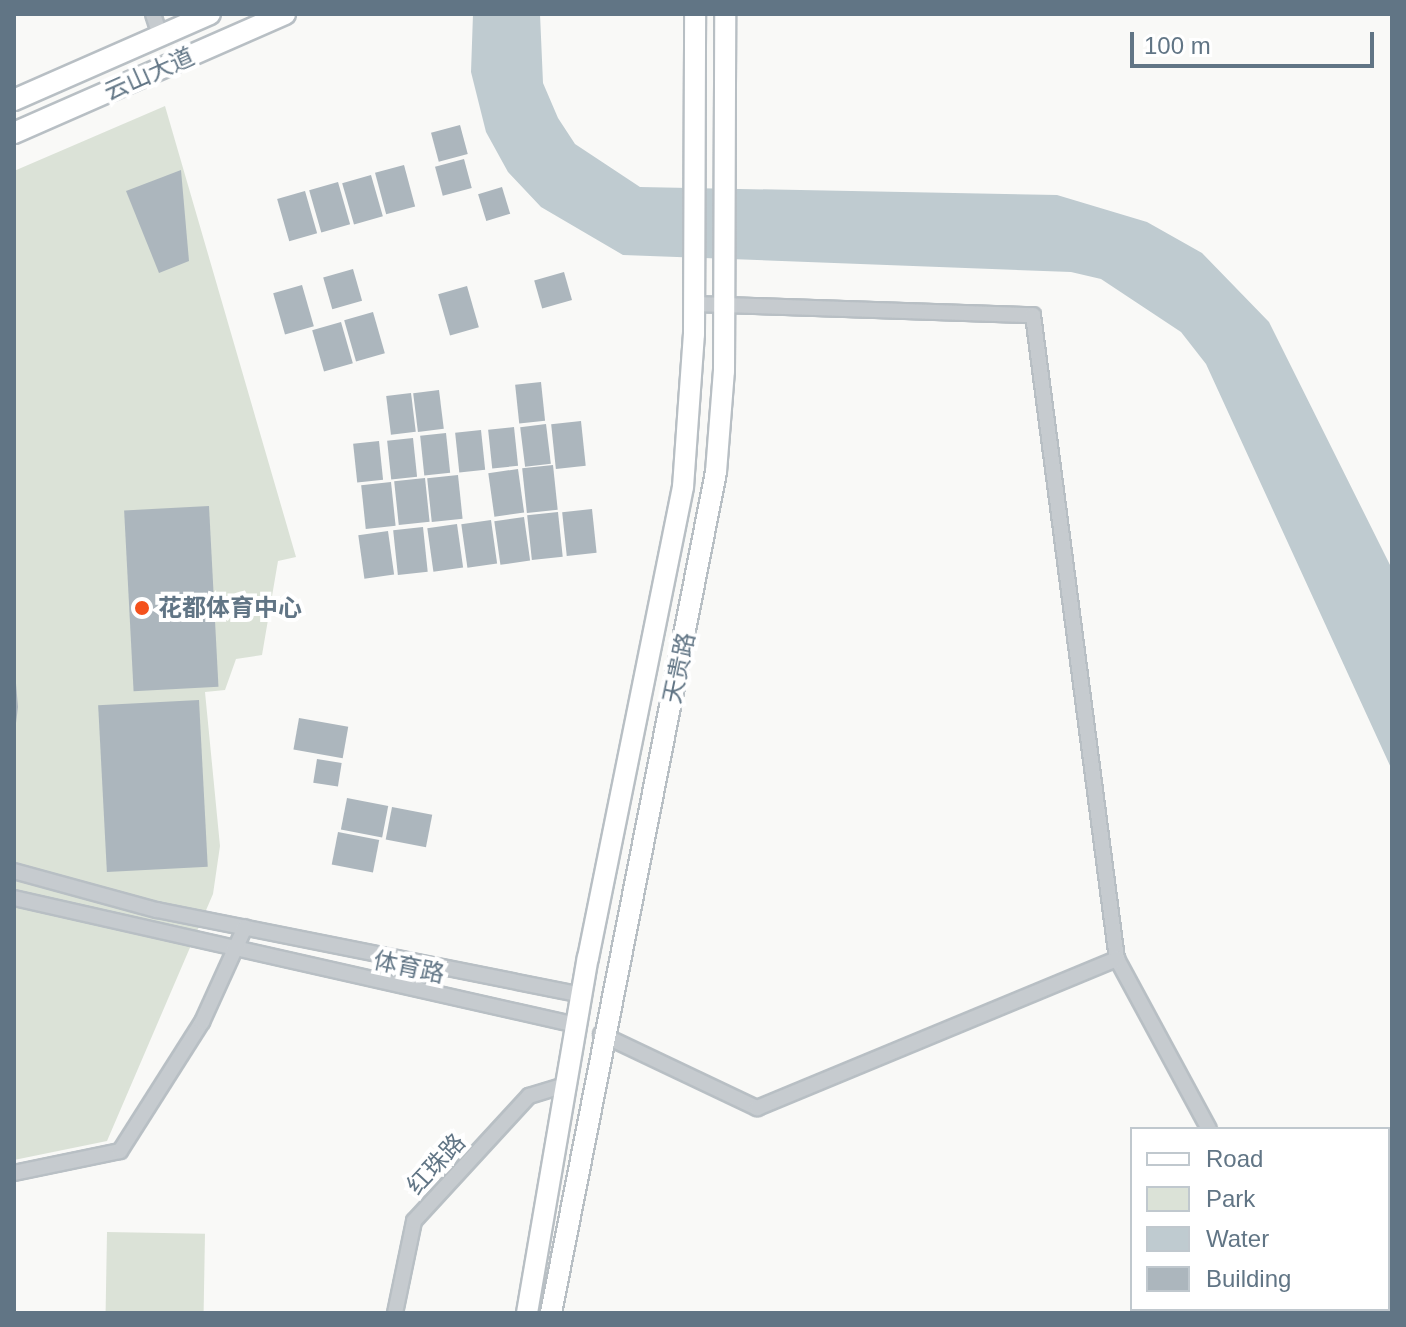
<!DOCTYPE html>
<html>
<head>
<meta charset="utf-8">
<style>
  body { margin:0 }
  #map { position:relative; width:1406px; height:1327px; overflow:hidden; background:#f9f9f7; font-family:Helvetica,"Noto Sans SC",sans-serif }
  div>[style] { position:absolute }
  .green>* { inset:0; background:#dbe2d7; transform-origin:0 0 }
  .water>* { inset:0; background:#bfcbd0 }
  .building>* { inset:0; background:#acb6bd; transform-origin:0 0 }
  .roads { filter:drop-shadow(2px 0 #b8bfc4) drop-shadow(-2px 0 #b8bfc4) drop-shadow(0 2px #b8bfc4) drop-shadow(0 -2px #b8bfc4) }
  .minor>* { height:14px; margin:-7px; padding:0 7px; transform-origin:7px; border-radius:7px; background:#c6cbcf }
  .tertiary>* { height:18px; margin:-9px; padding:0 9px; transform-origin:9px; border-radius:9px; background:#c6cbcf }
  .secondary>* { height:20px; margin:-10px; padding:0 10px; transform-origin:10px; border-radius:10px; background:#fff }
  .dots>* { width:22px; height:22px; translate:-50% -50%; box-sizing:border-box; border:4px solid #fff; border-radius:50% }
  span { translate:-50% -50%; white-space:nowrap; text-align:center; line-height:1.15; -webkit-text-stroke:8px #fff; paint-order:stroke }
  .street-label { font-size:24px; color:#617585 }
  .poi-label { font-size:24px; color:#617585; font-weight:700 }
  .left { translate:0 -50%; text-align:left }
  .frame { position:absolute; inset:0; border:16px solid #617585; pointer-events:none }
  .legend { position:absolute; left:1130px; top:1127px; width:260px; height:184px; box-sizing:border-box; background:#fff; border:2px solid #c0c8ce; margin:0; padding:10px 14px; list-style:none; font-size:24px; color:#617585 }
  .legend li { display:flex; align-items:center; gap:16px; height:40px }
  .legend b { width:40px; border:2px solid #c0c8ce }
  .scale { position:absolute; left:1130px; top:32px; width:244px; height:36px; box-sizing:border-box; border:4px solid #617585; border-top:0; padding-left:10px; font-size:24px; line-height:28px; white-space:nowrap; color:#617585; -webkit-text-stroke:6px #fff; paint-order:stroke }
</style>
</head>
<body>
<div id="map">
  <div class="green">
    <div style="clip-path:polygon(165px 106px,296px 557px,278px 561px,262px 655px,236px 659px,225px 690px,205px 692px,220px 846px,213px 894px,107px 1141px,14px 1160px,14px 171px)"></div>
    <div style="left:107px;top:1232px;width:98px;height:81px;rotate:1deg"></div>
  </div>
  <div class="water">
    <div style="clip-path:polygon(473px 14px,540px 14px,543px 83px,558px 118px,575px 144px,640px 187px,1057px 195px,1147px 222px,1202px 253px,1269px 322px,1392px 569px,1392px 770px,1206px 364px,1181px 332px,1101px 279px,1071px 272px,623px 255px,541px 207px,508px 172px,486px 132px,471px 72px)"></div>
  </div>
  <div class="building">
    <div style="left:460px;top:125px;width:30px;height:30px;rotate:75deg"></div>
    <div style="left:464px;top:159px;width:30px;height:30px;rotate:75deg"></div>
    <div style="left:404px;top:165px;width:43px;height:30px;rotate:75deg"></div>
    <div style="clip-path:polygon(181px 170px,189px 261px,159px 273px,126px 191px)"></div>
    <div style="left:371px;top:175px;width:43px;height:30px;rotate:74deg"></div>
    <div style="left:338px;top:182px;width:44px;height:30px;rotate:74deg"></div>
    <div style="left:502px;top:187px;width:28px;height:25px;rotate:73deg"></div>
    <div style="left:305px;top:191px;width:44px;height:29px;rotate:74deg"></div>
    <div style="left:353px;top:269px;width:33px;height:31px;rotate:74deg"></div>
    <div style="left:564px;top:272px;width:29px;height:31px;rotate:74deg"></div>
    <div style="left:302px;top:285px;width:43px;height:30px;rotate:74deg"></div>
    <div style="left:467px;top:286px;width:43px;height:30px;rotate:74deg"></div>
    <div style="left:373px;top:312px;width:43px;height:30px;rotate:74deg"></div>
    <div style="left:341px;top:322px;width:43px;height:30px;rotate:74deg"></div>
    <div style="left:541px;top:382px;width:39px;height:26px;rotate:84deg"></div>
    <div style="left:439px;top:390px;width:39px;height:26px;rotate:83deg"></div>
    <div style="left:411px;top:393px;width:39px;height:25px;rotate:83deg"></div>
    <div style="left:581px;top:421px;width:45px;height:30px;rotate:84deg"></div>
    <div style="left:546px;top:424px;width:40px;height:26px;rotate:83deg"></div>
    <div style="left:514px;top:427px;width:39px;height:26px;rotate:84deg"></div>
    <div style="left:481px;top:430px;width:40px;height:26px;rotate:84deg"></div>
    <div style="left:446px;top:433px;width:40px;height:26px;rotate:84deg"></div>
    <div style="left:413px;top:438px;width:39px;height:26px;rotate:84deg"></div>
    <div style="left:379px;top:441px;width:39px;height:26px;rotate:84deg"></div>
    <div style="left:553px;top:465px;width:45px;height:31px;rotate:84deg"></div>
    <div style="left:518px;top:469px;width:44px;height:30px;rotate:82deg"></div>
    <div style="left:458px;top:475px;width:44px;height:31px;rotate:84deg"></div>
    <div style="left:425px;top:478px;width:44px;height:31px;rotate:84deg"></div>
    <div style="left:391px;top:482px;width:44px;height:30px;rotate:84deg"></div>
    <div style="left:209px;top:506px;width:181px;height:85px;rotate:87deg"></div>
    <div style="left:592px;top:509px;width:44px;height:30px;rotate:84deg"></div>
    <div style="left:558px;top:512px;width:45px;height:31px;rotate:84deg"></div>
    <div style="left:524px;top:517px;width:44px;height:30px;rotate:82deg"></div>
    <div style="left:491px;top:520px;width:44px;height:30px;rotate:82deg"></div>
    <div style="left:457px;top:524px;width:44px;height:30px;rotate:82deg"></div>
    <div style="left:423px;top:527px;width:45px;height:30px;rotate:84deg"></div>
    <div style="left:388px;top:531px;width:44px;height:30px;rotate:82deg"></div>
    <div style="clip-path:polygon(14px 660px,18px 707px,16px 723px,14px 723px)"></div>
    <div style="left:199px;top:700px;width:167px;height:101px;rotate:87deg"></div>
    <div style="left:299px;top:718px;width:50px;height:32px;rotate:10deg"></div>
    <div style="left:317px;top:759px;width:25px;height:24px;rotate:9deg"></div>
    <div style="left:347px;top:798px;width:42px;height:32px;rotate:11deg"></div>
    <div style="left:392px;top:807px;width:41px;height:33px;rotate:11deg"></div>
    <div style="left:338px;top:832px;width:42px;height:33px;rotate:11deg"></div>
  </div>
  <div class="roads">
    <div class="minor">
      <div style="left:153px;top:14px;width:22px;rotate:72deg"></div>
      <div style="left:694px;top:304px;width:339px;rotate:1.9deg"></div>
      <div style="left:1033px;top:315px;width:649px;rotate:82.57deg"></div>
      <div style="left:1117px;top:959px;width:193px;rotate:61.6deg"></div>
      <div style="left:14px;top:871px;width:148px;rotate:15.3deg"></div>
      <div style="left:157px;top:910px;width:433px;rotate:11.3deg"></div>
      <div style="left:14px;top:898px;width:576px;rotate:12.73deg"></div>
      <div style="left:601px;top:1034px;width:173px;rotate:25.4deg"></div>
      <div style="left:757px;top:1108px;width:390px;rotate:-22.5deg"></div>
      <div style="left:14px;top:1173px;width:108px;rotate:-11.7deg"></div>
      <div style="left:120px;top:1151px;width:153px;rotate:-57.6deg"></div>
      <div style="left:202px;top:1022px;width:104px;rotate:-65.6deg"></div>
      <div style="left:395px;top:1313px;width:94px;rotate:-78.3deg"></div>
      <div style="left:414px;top:1221px;width:170px;rotate:-47.4deg"></div>
      <div style="left:529px;top:1096px;width:38px;rotate:-17deg"></div>
    </div>
    <div class="tertiary">
      <div style="left:1388px;top:1201px;width:4px;rotate:-27deg"></div>
      <div style="left:1388px;top:1227px;width:4px;rotate:-27deg"></div>
      <div style="left:1156px;top:1313px;width:9px;rotate:-27deg"></div>
      <div style="left:1210px;top:1313px;width:9px;rotate:-27deg"></div>
    </div>
    <div class="secondary">
      <div style="left:14px;top:100px;width:214px;rotate:-23.7deg"></div>
      <div style="left:14px;top:133px;width:296px;rotate:-23.7deg"></div>
      <div style="left:527px;top:1313px;width:360px;rotate:-80.3deg"></div>
      <div style="left:588px;top:958px;width:480px;rotate:-78.6deg"></div>
      <div style="left:683px;top:487px;width:153px;rotate:-85.9deg"></div>
      <div style="left:694px;top:334px;width:320px;rotate:-89.8deg"></div>
      <div style="left:551px;top:1313px;width:857px;rotate:-78.9deg"></div>
      <div style="left:716px;top:472px;width:101px;rotate:-85.5deg"></div>
      <div style="left:724px;top:371px;width:357px;rotate:-89.8deg"></div>
    </div>
  </div>
  <div class="dots">
    <div style="left:142px;top:608px;background:#f4511c"></div>
  </div>
  <div class="street-label">
    <span style="left:149px;top:74px;rotate:-24deg">云山大道</span>
    <span style="left:679px;top:668px;rotate:-78deg">天贵路</span>
    <span style="left:409px;top:967px;rotate:12deg">体育路</span>
    <span style="left:436px;top:1164px;rotate:-47deg">红珠路</span>
  </div>
  <div class="poi-label">
    <span class="left" style="left:158px;top:608px">花都体育中心</span>
  </div>
  <div class="frame"></div>
  <ul class="legend">
  <li><b style="height:10px;background:#fff"></b>Road</li>
  <li><b style="height:22px;background:#dbe2d7"></b>Park</li>
  <li><b style="height:22px;background:#bfcbd0"></b>Water</li>
  <li><b style="height:22px;background:#acb6bd"></b>Building</li>
  </ul>
  <div class="scale">100 m</div>
</div>
</body>
</html>
